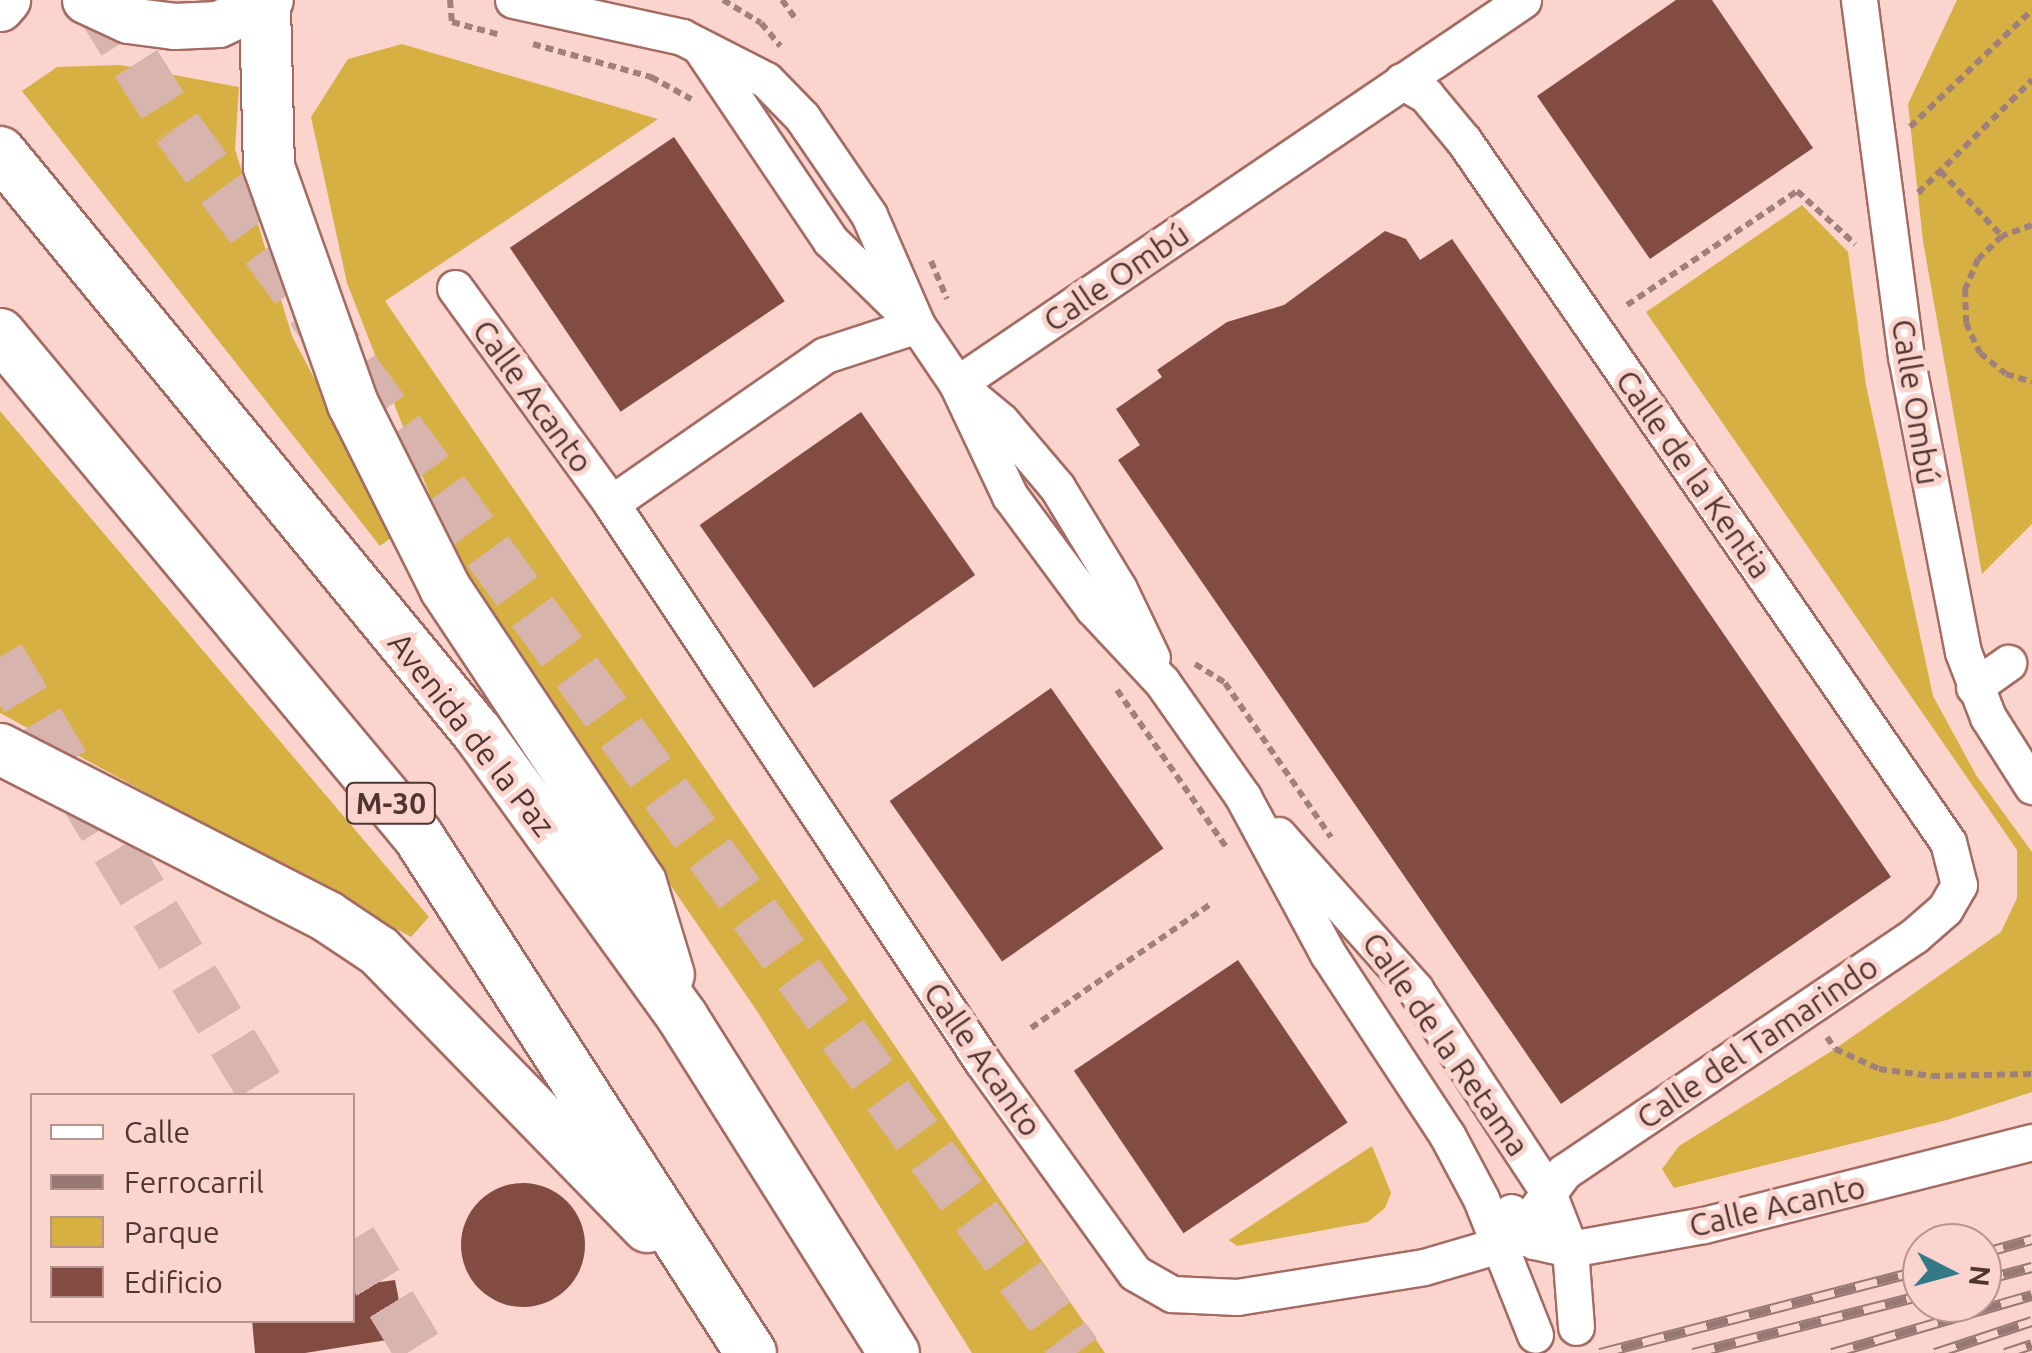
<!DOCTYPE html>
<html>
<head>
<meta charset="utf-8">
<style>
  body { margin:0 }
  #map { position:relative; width:2032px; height:1353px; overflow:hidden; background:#fbd4cd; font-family:Ubuntu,sans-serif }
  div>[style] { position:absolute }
  .green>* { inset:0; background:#d6b043 }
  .building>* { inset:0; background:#824c43; transform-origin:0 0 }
  .round { border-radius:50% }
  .highway-tunnel>* { height:50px; margin-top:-25px; transform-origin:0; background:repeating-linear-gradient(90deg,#d8b4ae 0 50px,transparent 0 75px) }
  .path>* { height:6px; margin-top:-3px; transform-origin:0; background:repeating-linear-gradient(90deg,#9f807a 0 8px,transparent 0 13px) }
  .roads { filter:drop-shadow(2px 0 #a56b62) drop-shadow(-2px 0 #a56b62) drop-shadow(0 2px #a56b62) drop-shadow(0 -2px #a56b62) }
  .minor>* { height:35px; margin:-17.5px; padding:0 17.5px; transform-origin:17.5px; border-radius:17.5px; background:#fff }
  .major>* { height:45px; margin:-22.5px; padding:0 22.5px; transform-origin:22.5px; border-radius:22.5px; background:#fff }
  .highway>* { height:50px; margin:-25px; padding:0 25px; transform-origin:25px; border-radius:25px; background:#fff }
  .rail>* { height:11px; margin-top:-5.5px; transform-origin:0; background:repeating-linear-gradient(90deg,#fbd4cd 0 22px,#977873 0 44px); box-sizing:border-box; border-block:2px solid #977873 }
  span { translate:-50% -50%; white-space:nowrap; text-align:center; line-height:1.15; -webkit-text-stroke:10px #fbd4cd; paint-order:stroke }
  .shield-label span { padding:2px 8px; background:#fbd4cd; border:2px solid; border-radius:8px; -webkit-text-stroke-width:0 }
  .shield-label { font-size:30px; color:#4e3531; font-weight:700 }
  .street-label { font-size:32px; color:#4e3531 }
  .legend { position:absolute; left:30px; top:1093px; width:325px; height:230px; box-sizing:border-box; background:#fbd4cd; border:2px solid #b6948f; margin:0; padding:12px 18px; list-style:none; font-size:30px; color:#4e3531 }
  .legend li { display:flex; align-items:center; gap:20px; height:50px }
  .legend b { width:50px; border:2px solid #b6948f }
  .north { position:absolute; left:1902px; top:1223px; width:100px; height:100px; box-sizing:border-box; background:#fbd4cd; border:2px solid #b6948f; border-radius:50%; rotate:96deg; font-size:28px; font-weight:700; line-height:40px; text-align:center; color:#4e3531 }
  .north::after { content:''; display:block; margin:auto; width:35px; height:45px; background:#337a86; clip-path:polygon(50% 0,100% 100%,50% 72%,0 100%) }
</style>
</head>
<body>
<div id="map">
  <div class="green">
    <div style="clip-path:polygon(1957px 0,2032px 0,2032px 524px,1982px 574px,1923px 241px,1908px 104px)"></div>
    <div style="clip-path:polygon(402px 44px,658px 119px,385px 301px,1105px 1353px,972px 1353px,757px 1011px,466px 588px,347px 283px,311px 117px,348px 59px)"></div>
    <div style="clip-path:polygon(120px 65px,239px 87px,235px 149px,292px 336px,396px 534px,380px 546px,22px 91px,57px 67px)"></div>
    <div style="clip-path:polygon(1802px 205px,1848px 252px,1866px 385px,1933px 696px,1976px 775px,2032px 852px,2032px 1092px,1947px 1120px,1674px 1188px,1662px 1169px,1679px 1146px,1835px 1049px,2001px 932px,2017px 898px,2017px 850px,1646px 312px)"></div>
    <div style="clip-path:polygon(0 411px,429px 917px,411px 937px,0 713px)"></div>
    <div style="clip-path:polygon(1372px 1146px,1391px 1193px,1385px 1208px,1368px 1222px,1237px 1246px,1229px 1240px)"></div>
  </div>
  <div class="building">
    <div style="clip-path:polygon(1676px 0,1712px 0,1813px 148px,1650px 259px,1537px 96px)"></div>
    <div style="left:674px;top:137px;width:198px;height:198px;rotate:56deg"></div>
    <div style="clip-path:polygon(1385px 231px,1406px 239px,1420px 260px,1452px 239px,1891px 877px,1561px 1104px,1118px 460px,1140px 445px,1116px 409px,1162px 377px,1157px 370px,1227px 322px,1284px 305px)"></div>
    <div style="left:861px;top:412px;width:199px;height:197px;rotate:55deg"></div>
    <div style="left:1051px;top:688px;width:196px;height:197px;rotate:55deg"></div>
    <div style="left:1238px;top:960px;width:196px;height:198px;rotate:56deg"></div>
    <div class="round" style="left:461px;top:1183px;width:124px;height:124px"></div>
    <div style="clip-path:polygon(395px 1280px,406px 1337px,305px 1353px,255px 1353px,252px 1320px,352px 1320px,352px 1286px)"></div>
  </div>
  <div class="highway-tunnel">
    <div style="left:96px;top:0;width:151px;rotate:57.7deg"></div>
    <div style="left:177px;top:128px;width:1520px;rotate:53.7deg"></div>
    <div style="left:0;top:657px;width:513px;rotate:58.88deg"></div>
    <div style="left:352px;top:1240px;width:132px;rotate:58.6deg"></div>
  </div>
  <div class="path">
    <div style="left:450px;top:0;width:22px;rotate:85deg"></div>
    <div style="left:452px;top:22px;width:47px;rotate:14.9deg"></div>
    <div style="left:723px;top:0;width:44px;rotate:31.2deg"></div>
    <div style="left:761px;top:23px;width:30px;rotate:50deg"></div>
    <div style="left:782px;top:0;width:26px;rotate:54deg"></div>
    <div style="left:533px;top:44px;width:123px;rotate:15.6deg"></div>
    <div style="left:651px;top:77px;width:46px;rotate:28.8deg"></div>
    <div style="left:1910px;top:127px;width:169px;rotate:-43.8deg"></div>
    <div style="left:1940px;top:171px;width:90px;rotate:46.4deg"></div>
    <div style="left:1918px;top:193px;width:161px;rotate:-44.7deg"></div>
    <div style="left:2032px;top:225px;width:32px;rotate:160deg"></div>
    <div style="left:2002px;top:236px;width:33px;rotate:136deg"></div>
    <div style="left:1978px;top:259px;width:33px;rotate:113deg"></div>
    <div style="left:1965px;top:289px;width:34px;rotate:88deg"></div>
    <div style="left:1966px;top:323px;width:33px;rotate:65deg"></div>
    <div style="left:1980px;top:353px;width:33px;rotate:39deg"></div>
    <div style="left:2006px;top:374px;width:27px;rotate:17deg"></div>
    <div style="left:931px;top:261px;width:41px;rotate:67.2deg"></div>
    <div style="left:1627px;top:305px;width:205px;rotate:-33.8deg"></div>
    <div style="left:1797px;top:191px;width:79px;rotate:42.4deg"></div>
    <div style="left:1195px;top:664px;width:36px;rotate:32deg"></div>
    <div style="left:1225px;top:683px;width:187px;rotate:55.5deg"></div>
    <div style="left:1117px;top:690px;width:193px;rotate:55.2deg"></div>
    <div style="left:1031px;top:1028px;width:219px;rotate:-34.6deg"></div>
    <div style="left:1827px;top:1037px;width:14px;rotate:56deg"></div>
    <div style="left:1835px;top:1049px;width:48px;rotate:24.4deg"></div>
    <div style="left:1879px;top:1069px;width:53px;rotate:7.5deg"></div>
    <div style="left:1932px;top:1076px;width:100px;rotate:-1.1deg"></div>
  </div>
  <div class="roads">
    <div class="minor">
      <div style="left:513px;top:0;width:173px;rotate:12.3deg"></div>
      <div style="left:682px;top:37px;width:94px;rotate:27.1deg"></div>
      <div style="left:766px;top:80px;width:52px;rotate:45.8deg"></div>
      <div style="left:802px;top:117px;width:119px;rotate:55.6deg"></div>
      <div style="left:869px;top:215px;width:120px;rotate:66.4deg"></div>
      <div style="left:917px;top:325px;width:71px;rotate:55.9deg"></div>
      <div style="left:957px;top:384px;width:124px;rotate:64.7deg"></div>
      <div style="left:1010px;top:496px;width:139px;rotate:53.5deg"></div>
      <div style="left:1093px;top:608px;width:101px;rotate:47deg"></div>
      <div style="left:1162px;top:682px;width:141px;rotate:54.8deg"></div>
      <div style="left:1243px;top:797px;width:179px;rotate:61.6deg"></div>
      <div style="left:1328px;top:954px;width:217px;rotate:56.7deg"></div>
      <div style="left:1447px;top:1135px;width:72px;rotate:62deg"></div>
      <div style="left:1481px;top:1199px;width:146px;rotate:68.3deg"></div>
      <div style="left:1859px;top:0;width:359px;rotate:82.5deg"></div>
      <div style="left:1906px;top:356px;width:301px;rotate:79.1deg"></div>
      <div style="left:1963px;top:652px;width:70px;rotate:69deg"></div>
      <div style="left:1988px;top:717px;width:82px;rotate:57.5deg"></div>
      <div style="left:702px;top:50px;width:229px;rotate:56deg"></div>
      <div style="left:830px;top:240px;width:107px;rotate:44.2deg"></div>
      <div style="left:455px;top:288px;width:266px;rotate:54deg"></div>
      <div style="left:917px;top:325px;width:97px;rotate:161.9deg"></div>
      <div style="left:825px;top:355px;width:260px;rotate:145.3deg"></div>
      <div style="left:611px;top:503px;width:670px;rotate:56.38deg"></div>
      <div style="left:982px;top:1061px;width:261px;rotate:54.2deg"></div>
      <div style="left:1135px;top:1273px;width:43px;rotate:29.6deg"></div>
      <div style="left:1172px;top:1294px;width:65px;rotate:2.6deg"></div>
      <div style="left:1237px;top:1297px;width:189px;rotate:-9.1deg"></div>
      <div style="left:1424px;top:1267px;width:93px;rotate:-16.3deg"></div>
      <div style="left:1513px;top:1241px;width:86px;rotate:-53.5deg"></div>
      <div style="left:1564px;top:1172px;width:422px;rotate:-34deg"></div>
      <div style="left:1914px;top:936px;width:41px;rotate:-41.1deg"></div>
      <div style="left:1945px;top:909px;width:28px;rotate:-60deg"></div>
      <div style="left:1959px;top:885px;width:44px;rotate:-104.3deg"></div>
      <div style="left:1948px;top:842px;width:852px;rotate:-124.62deg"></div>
      <div style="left:1464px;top:141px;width:60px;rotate:-129.6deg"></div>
      <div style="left:1426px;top:95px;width:28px;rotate:-150deg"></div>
      <div style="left:957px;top:384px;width:684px;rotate:-34.15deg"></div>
      <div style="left:966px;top:392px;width:45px;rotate:39.6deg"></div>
      <div style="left:1001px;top:421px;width:87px;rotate:49.7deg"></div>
      <div style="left:1057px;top:487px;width:119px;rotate:58.7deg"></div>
      <div style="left:1119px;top:589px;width:76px;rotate:64.4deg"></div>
      <div style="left:1974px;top:687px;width:42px;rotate:-35.2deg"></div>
      <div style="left:1278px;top:835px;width:206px;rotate:48.3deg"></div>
      <div style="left:1415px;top:989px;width:240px;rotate:56.7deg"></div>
      <div style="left:1547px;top:1190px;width:63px;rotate:68.7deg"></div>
      <div style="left:1570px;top:1249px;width:78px;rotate:85.6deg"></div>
      <div style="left:1511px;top:1212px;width:37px;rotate:52deg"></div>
      <div style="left:1534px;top:1241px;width:37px;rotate:13deg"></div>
      <div style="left:1570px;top:1249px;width:136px;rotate:-10.2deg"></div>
      <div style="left:1704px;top:1225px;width:338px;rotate:-14.2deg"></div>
    </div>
    <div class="major">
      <div style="left:85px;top:0;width:47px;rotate:24.9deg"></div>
      <div style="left:128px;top:20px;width:46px;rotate:7.4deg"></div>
      <div style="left:174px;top:26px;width:44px;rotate:-2.6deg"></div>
      <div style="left:218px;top:24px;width:57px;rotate:-24.8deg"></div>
      <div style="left:0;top:8px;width:11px;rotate:-49deg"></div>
    </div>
    <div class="highway">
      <div style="left:265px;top:5px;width:162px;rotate:88.6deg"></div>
      <div style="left:269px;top:167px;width:251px;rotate:70.5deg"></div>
      <div style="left:353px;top:404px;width:206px;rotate:63.4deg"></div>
      <div style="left:445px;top:588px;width:354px;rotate:56.4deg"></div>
      <div style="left:641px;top:883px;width:96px;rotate:73.1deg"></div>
      <div style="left:0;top:152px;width:751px;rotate:50.57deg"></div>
      <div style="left:477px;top:732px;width:352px;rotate:54.2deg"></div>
      <div style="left:683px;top:1018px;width:396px;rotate:57.8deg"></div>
      <div style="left:0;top:334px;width:653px;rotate:50.22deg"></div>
      <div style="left:418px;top:836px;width:615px;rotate:57.21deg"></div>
      <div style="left:0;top:749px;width:369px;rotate:27.1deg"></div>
      <div style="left:328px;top:917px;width:61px;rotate:33.7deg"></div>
      <div style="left:379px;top:951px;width:385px;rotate:45.8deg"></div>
    </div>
  </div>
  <div class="rail">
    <div style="left:1982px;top:1253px;width:52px;rotate:-15.6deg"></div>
    <div style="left:1982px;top:1280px;width:52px;rotate:-14.6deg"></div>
    <div style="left:1600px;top:1353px;width:333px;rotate:-14.5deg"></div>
    <div style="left:1693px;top:1353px;width:236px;rotate:-14.2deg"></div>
    <div style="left:1832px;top:1353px;width:208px;rotate:-16.2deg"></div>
    <div style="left:1935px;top:1353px;width:102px;rotate:-18.3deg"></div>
    <div style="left:2005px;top:1353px;width:28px;rotate:-18deg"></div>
  </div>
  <div class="shield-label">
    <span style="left:391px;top:803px">M-30</span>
  </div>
  <div class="street-label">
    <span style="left:1116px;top:277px;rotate:-34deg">Calle Ombú</span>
    <span style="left:533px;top:396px;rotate:54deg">Calle Acanto</span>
    <span style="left:1916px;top:402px;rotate:81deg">Calle Ombú</span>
    <span style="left:1694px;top:474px;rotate:55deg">Calle de la Kentia</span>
    <span style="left:472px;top:734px;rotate:52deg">Avenida de la Paz</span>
    <span style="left:1757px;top:1042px;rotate:-34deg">Calle del Tamarindo</span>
    <span style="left:1446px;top:1044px;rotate:55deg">Calle de la Retama</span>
    <span style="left:983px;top:1059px;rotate:55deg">Calle Acanto</span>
    <span style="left:1777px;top:1206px;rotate:-13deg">Calle Acanto</span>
  </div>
  <ul class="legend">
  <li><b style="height:12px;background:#fff"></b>Calle</li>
  <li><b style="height:12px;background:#977873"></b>Ferrocarril</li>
  <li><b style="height:28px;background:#d6b043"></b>Parque</li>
  <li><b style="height:28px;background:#824c43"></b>Edificio</li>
  </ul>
  <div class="north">N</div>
</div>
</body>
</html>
